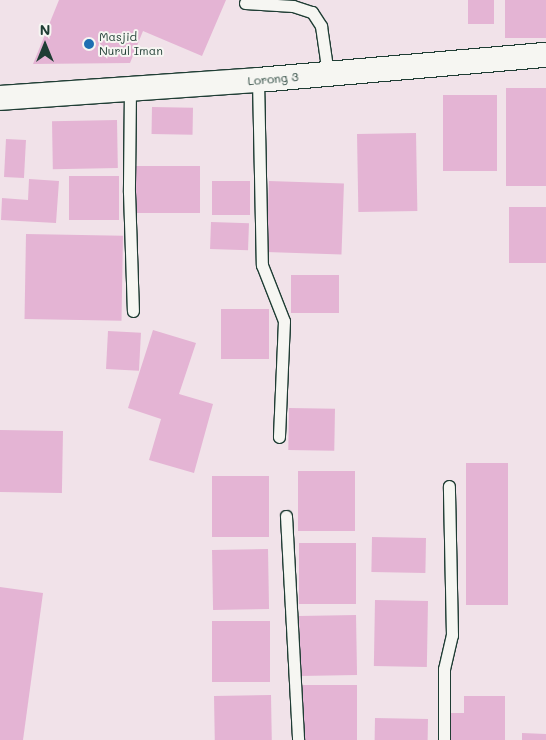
<!DOCTYPE html>
<html>
<head>
<meta charset="utf-8">
<style>
  body { margin:0 }
  #map { position:relative; width:546px; height:740px; overflow:hidden; background:#f1e2e9; font-family:Mali,sans-serif }
  div>[style] { position:absolute }
  .building>* { inset:0; background:#e4b4d4; transform-origin:0 0 }
  .roads { filter:drop-shadow(1px 0 #1f3d34) drop-shadow(-1px 0 #1f3d34) drop-shadow(0 1px #1f3d34) drop-shadow(0 -1px #1f3d34) }
  .lane>* { height:11px; margin:-5.5px; padding:0 5.5px; transform-origin:5.5px; border-radius:5.5px; background:#f6f6f2 }
  .street>* { height:24px; margin:-12px; padding:0 12px; transform-origin:12px; border-radius:12px; background:#f6f6f2 }
  .dots>* { width:14px; height:14px; translate:-50% -50%; box-sizing:border-box; border:2px solid #f6f6f2; border-radius:50% }
  span { translate:-50% -50%; white-space:nowrap; text-align:center; line-height:1.15; -webkit-text-stroke:4px #f6f6f2; paint-order:stroke }
  .poi-label { font-size:12px; color:#1f3d34 }
  .left { translate:0 -50%; text-align:left }
  .street-label { font-size:12px; color:#1f3d34 }
  .north { position:absolute; left:20px; top:20px; width:50px; height:50px; -webkit-text-stroke:4px #f6f6f2; paint-order:stroke; rotate:0deg; font-size:14px; font-weight:700; line-height:20px; text-align:center; color:#1f3d34 }
  .north::after { content:''; display:block; margin:auto; width:18px; height:22px; background:#1f3d34; clip-path:polygon(50% 0,100% 100%,50% 72%,0 100%) }
</style>
</head>
<body>
<div id="map">
  <div class="building">
    <div style="clip-path:polygon(59px 0,226px 0,202px 56px,143px 31px,130px 63px,33px 64px)"></div>
    <div style="left:468px;top:0;width:26px;height:24px"></div>
    <div style="left:505px;top:0;width:41px;height:38px"></div>
    <div style="left:546px;top:88px;width:98px;height:40px;rotate:90deg"></div>
    <div style="left:443px;top:95px;width:54px;height:76px"></div>
    <div style="left:152px;top:107px;width:41px;height:27px;rotate:1deg"></div>
    <div style="left:117px;top:120px;width:48px;height:65px;rotate:89deg"></div>
    <div style="left:416px;top:133px;width:78px;height:59px;rotate:89deg"></div>
    <div style="left:6px;top:139px;width:20px;height:38px;rotate:3deg"></div>
    <div style="left:136px;top:166px;width:64px;height:47px"></div>
    <div style="left:119px;top:176px;width:44px;height:50px;rotate:90deg"></div>
    <div style="clip-path:polygon(29px 179px,59px 181px,56px 223px,1px 220px,2px 198px,28px 200px)"></div>
    <div style="left:212px;top:181px;width:38px;height:34px"></div>
    <div style="left:269px;top:181px;width:75px;height:71px;rotate:2deg"></div>
    <div style="left:509px;top:207px;width:37px;height:56px"></div>
    <div style="left:211px;top:222px;width:38px;height:27px;rotate:2deg"></div>
    <div style="left:26px;top:234px;width:97px;height:85px;rotate:1deg"></div>
    <div style="left:291px;top:275px;width:48px;height:38px"></div>
    <div style="left:221px;top:309px;width:48px;height:50px"></div>
    <div style="clip-path:polygon(153px 330px,196px 343px,179px 394px,213px 404px,194px 473px,149px 460px,161px 419px,128px 408px)"></div>
    <div style="left:108px;top:331px;width:33px;height:38px;rotate:3deg"></div>
    <div style="left:289px;top:408px;width:46px;height:42px;rotate:1deg"></div>
    <div style="left:0;top:430px;width:63px;height:62px;rotate:1deg"></div>
    <div style="left:466px;top:463px;width:42px;height:142px"></div>
    <div style="left:298px;top:471px;width:57px;height:60px"></div>
    <div style="left:269px;top:476px;width:61px;height:57px;rotate:90deg"></div>
    <div style="left:372px;top:537px;width:54px;height:35px;rotate:1deg"></div>
    <div style="left:299px;top:543px;width:57px;height:61px"></div>
    <div style="left:268px;top:549px;width:60px;height:56px;rotate:89deg"></div>
    <div style="clip-path:polygon(0 587px,43px 593px,23px 740px,0 740px)"></div>
    <div style="left:375px;top:600px;width:53px;height:66px;rotate:1deg"></div>
    <div style="left:356px;top:615px;width:60px;height:57px;rotate:89deg"></div>
    <div style="left:270px;top:621px;width:61px;height:58px;rotate:90deg"></div>
    <div style="left:357px;top:685px;width:55px;height:58px;rotate:90deg"></div>
    <div style="left:271px;top:695px;width:45px;height:57px;rotate:89deg"></div>
    <div style="clip-path:polygon(464px 696px,505px 696px,505px 740px,450px 740px,450px 713px,464px 713px)"></div>
    <div style="left:375px;top:718px;width:53px;height:22px;rotate:1deg"></div>
    <div style="clip-path:polygon(522px 733px,546px 734px,546px 740px,522px 740px)"></div>
  </div>
  <div class="roads">
    <div class="lane">
      <div style="left:245px;top:3px;width:48px;rotate:3.6deg"></div>
      <div style="left:293px;top:6px;width:20px;rotate:18deg"></div>
      <div style="left:312px;top:12px;width:17px;rotate:57deg"></div>
      <div style="left:321px;top:26px;width:49px;rotate:81.7deg"></div>
      <div style="left:258px;top:80px;width:185px;rotate:88.8deg"></div>
      <div style="left:262px;top:265px;width:60px;rotate:68.6deg"></div>
      <div style="left:284px;top:321px;width:116px;rotate:92.5deg"></div>
      <div style="left:130px;top:88px;width:104px;rotate:90.6deg"></div>
      <div style="left:129px;top:192px;width:119px;rotate:88.1deg"></div>
      <div style="left:286px;top:516px;width:224px;rotate:86.9deg"></div>
      <div style="left:444px;top:740px;width:71px;rotate:-90deg"></div>
      <div style="left:444px;top:669px;width:35px;rotate:-77deg"></div>
      <div style="left:452px;top:635px;width:149px;rotate:-91.2deg"></div>
    </div>
    <div class="street">
      <div style="left:0;top:98px;width:259px;rotate:-4deg"></div>
      <div style="left:258px;top:80px;width:289px;rotate:-5deg"></div>
    </div>
  </div>
  <div class="dots">
    <div style="left:89px;top:44px;background:#1f6fb2"></div>
  </div>
  <div class="poi-label">
    <span class="left" style="left:99px;top:44px">Masjid<br>Nurul Iman</span>
  </div>
  <div class="street-label">
    <span style="left:273px;top:79px;rotate:-5deg">Lorong 3</span>
  </div>
  <div class="north">N</div>
</div>
</body>
</html>
